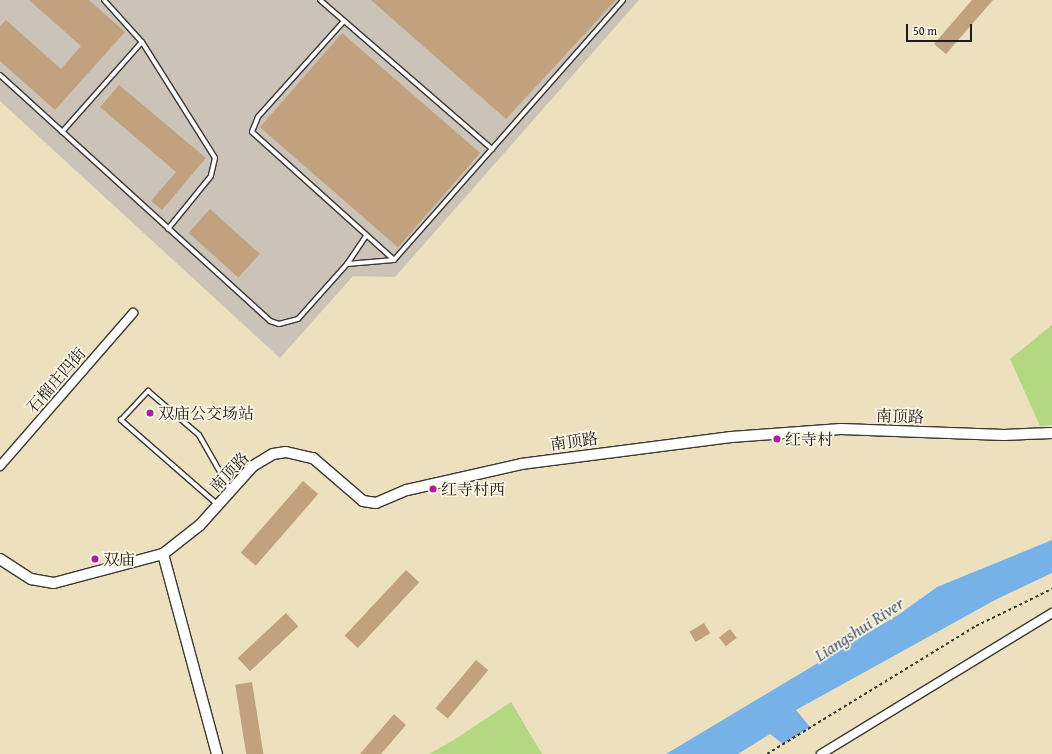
<!DOCTYPE html>
<html>
<head>
<meta charset="utf-8">
<style>
  body { margin:0 }
  #map { position:relative; width:1052px; height:754px; overflow:hidden; background:#ece0be; font-family:"Gentium Book Plus","Noto Serif SC",serif }
  div>[style] { position:absolute }
  .industrial>* { inset:0; background:#cbc3b8 }
  .green>* { inset:0; background:#b3d881 }
  .water>* { inset:0; background:#76b2e8 }
  .building>* { inset:0; background:#c1a17e; transform-origin:0 0 }
  .path>* { height:1.5px; margin-top:-0.75px; transform-origin:0; background:repeating-linear-gradient(90deg,#3b3934 0 3px,transparent 0 6px) }
  .roads { filter:drop-shadow(1px 0 #3b3934) drop-shadow(-1px 0 #3b3934) drop-shadow(0 1px #3b3934) drop-shadow(0 -1px #3b3934) }
  .service>* { height:4px; margin:-2px; padding:0 2px; transform-origin:2px; border-radius:2px; background:#fff }
  .minor>* { height:8px; margin:-4px; padding:0 4px; transform-origin:4px; border-radius:4px; background:#fff }
  .tertiary>* { height:10px; margin:-5px; padding:0 5px; transform-origin:5px; border-radius:5px; background:#fff }
  .dots>* { width:11px; height:11px; translate:-50% -50%; box-sizing:border-box; border:2px solid #fcf5e5; border-radius:50% }
  span { translate:-50% -50%; white-space:nowrap; text-align:center; line-height:1.15; -webkit-text-stroke:3.5px #fcf5e5; paint-order:stroke }
  .street-label { font-size:16px; color:#1c1c1c }
  .poi-label { font-size:16px; color:#1c1c1c }
  .left { translate:0 -50%; text-align:left }
  .water-label { font-size:17px; color:#40586e; font-style:italic }
  .scale { position:absolute; left:906px; top:24px; width:66px; height:18px; box-sizing:border-box; border:2px solid #1c1c1c; border-top:0; padding-left:5px; font-size:12px; line-height:14px; white-space:nowrap; color:#1c1c1c; -webkit-text-stroke:3px #fcf5e5; paint-order:stroke }
</style>
</head>
<body>
<div id="map">
  <div class="industrial">
    <div style="clip-path:polygon(0 0,639px 0,395px 277px,353px 276px,280px 358px,0 101px)"></div>
  </div>
  <div class="green">
    <div style="clip-path:polygon(1052px 325px,1052px 425px,1040px 426px,1010px 359px)"></div>
    <div style="clip-path:polygon(511px 702px,542px 754px,429px 754px,452px 741px)"></div>
  </div>
  <div class="water">
    <div style="clip-path:polygon(1052px 540px,1052px 573px,995px 600px,796px 710px,810px 727px,783px 744px,770px 734px,738px 754px,666px 754px,898px 615px,937px 587px)"></div>
  </div>
  <div class="building">
    <div style="clip-path:polygon(29px 0,89px 0,125px 32px,55px 110px,0 61px,0 26px,6px 20px,61px 69px,81px 46px)"></div>
    <div style="clip-path:polygon(371px 0,616px 0,506px 119px)"></div>
    <div style="clip-path:polygon(972px 0,993px 0,946px 54px,934px 44px)"></div>
    <div style="left:342px;top:33px;width:183px;height:125px;rotate:41deg"></div>
    <div style="clip-path:polygon(119px 85px,206px 158px,162px 210px,151px 201px,176px 172px,100px 107px)"></div>
    <div style="left:210px;top:209px;width:67px;height:32px;rotate:42deg"></div>
    <div style="left:303px;top:481px;width:20px;height:95px;rotate:41deg"></div>
    <div style="left:406px;top:570px;width:18px;height:90px;rotate:43deg"></div>
    <div style="left:286px;top:613px;width:18px;height:66px;rotate:47deg"></div>
    <div style="left:704px;top:623px;width:12px;height:17px;rotate:59deg"></div>
    <div style="left:730px;top:629px;width:11px;height:14px;rotate:52deg"></div>
    <div style="left:476px;top:660px;width:16px;height:63px;rotate:40deg"></div>
    <div style="left:252px;top:682px;width:73px;height:17px;rotate:81deg"></div>
    <div style="clip-path:polygon(394px 714px,406px 725px,381px 754px,360px 754px)"></div>
  </div>
  <div class="path">
    <div style="left:767px;top:754px;width:245px;rotate:-31.5deg"></div>
    <div style="left:976px;top:626px;width:85px;rotate:-26deg"></div>
  </div>
  <div class="roads">
    <div class="service">
      <div style="left:104px;top:0;width:57px;rotate:47.9deg"></div>
      <div style="left:142px;top:42px;width:137px;rotate:57.8deg"></div>
      <div style="left:215px;top:158px;width:18px;rotate:103deg"></div>
      <div style="left:211px;top:176px;width:68px;rotate:129.1deg"></div>
      <div style="left:320px;top:0;width:228px;rotate:40.9deg"></div>
      <div style="left:344px;top:21px;width:129px;rotate:131.9deg"></div>
      <div style="left:258px;top:117px;width:16px;rotate:112deg"></div>
      <div style="left:252px;top:132px;width:191px;rotate:42deg"></div>
      <div style="left:394px;top:260px;width:346px;rotate:-48.6deg"></div>
      <div style="left:0;top:75px;width:365px;rotate:42.3deg"></div>
      <div style="left:270px;top:321px;width:9px;rotate:18deg"></div>
      <div style="left:279px;top:324px;width:20px;rotate:-15deg"></div>
      <div style="left:298px;top:319px;width:74px;rotate:-48.3deg"></div>
      <div style="left:62px;top:132px;width:120px;rotate:-48.4deg"></div>
      <div style="left:366px;top:236px;width:34px;rotate:124deg"></div>
      <div style="left:347px;top:264px;width:47px;rotate:-4.9deg"></div>
      <div style="left:217px;top:504px;width:128px;rotate:-138.8deg"></div>
      <div style="left:121px;top:420px;width:40px;rotate:-47deg"></div>
      <div style="left:148px;top:391px;width:67px;rotate:40.8deg"></div>
      <div style="left:199px;top:435px;width:64px;rotate:60.3deg"></div>
    </div>
    <div class="minor">
      <div style="left:0;top:466px;width:203px;rotate:-49deg"></div>
      <div style="left:821px;top:754px;width:271px;rotate:-31.4deg"></div>
    </div>
    <div class="tertiary">
      <div style="left:163px;top:554px;width:207px;rotate:74.9deg"></div>
      <div style="left:0;top:559px;width:37px;rotate:33deg"></div>
      <div style="left:31px;top:579px;width:23px;rotate:10deg"></div>
      <div style="left:54px;top:583px;width:113px;rotate:-14.9deg"></div>
      <div style="left:163px;top:554px;width:47px;rotate:-38.1deg"></div>
      <div style="left:200px;top:525px;width:79px;rotate:-48.1deg"></div>
      <div style="left:253px;top:466px;width:23px;rotate:-31deg"></div>
      <div style="left:273px;top:454px;width:13px;rotate:-9deg"></div>
      <div style="left:286px;top:452px;width:28px;rotate:13deg"></div>
      <div style="left:313px;top:458px;width:66px;rotate:40.7deg"></div>
      <div style="left:363px;top:501px;width:13px;rotate:9deg"></div>
      <div style="left:376px;top:503px;width:34px;rotate:-23deg"></div>
      <div style="left:407px;top:490px;width:117px;rotate:-12.8deg"></div>
      <div style="left:521px;top:464px;width:212px;rotate:-7.3deg"></div>
      <div style="left:731px;top:437px;width:110px;rotate:-4.2deg"></div>
      <div style="left:841px;top:429px;width:163px;rotate:2.1deg"></div>
      <div style="left:1004px;top:435px;width:48px;rotate:-2.4deg"></div>
    </div>
  </div>
  <div class="dots">
    <div style="left:150px;top:413px;background:#b5179e"></div>
    <div style="left:777px;top:439px;background:#b5179e"></div>
    <div style="left:433px;top:489px;background:#b5179e"></div>
    <div style="left:95px;top:559px;background:#b5179e"></div>
  </div>
  <div class="street-label">
    <span style="left:56px;top:380px;rotate:-49deg">石榴庄四街</span>
    <span style="left:900px;top:416px;rotate:2deg">南顶路</span>
    <span style="left:574px;top:441px;rotate:-8deg">南顶路</span>
    <span style="left:229px;top:472px;rotate:-46deg">南顶路</span>
  </div>
  <div class="poi-label">
    <span class="left" style="left:158px;top:413px">双庙公交场站</span>
    <span class="left" style="left:785px;top:439px">红寺村</span>
    <span class="left" style="left:441px;top:489px">红寺村西</span>
    <span class="left" style="left:103px;top:559px">双庙</span>
  </div>
  <div class="water-label">
    <span style="left:859px;top:629px;rotate:-33deg">Liangshui River</span>
  </div>
  <div class="scale">50 m</div>
</div>
</body>
</html>
